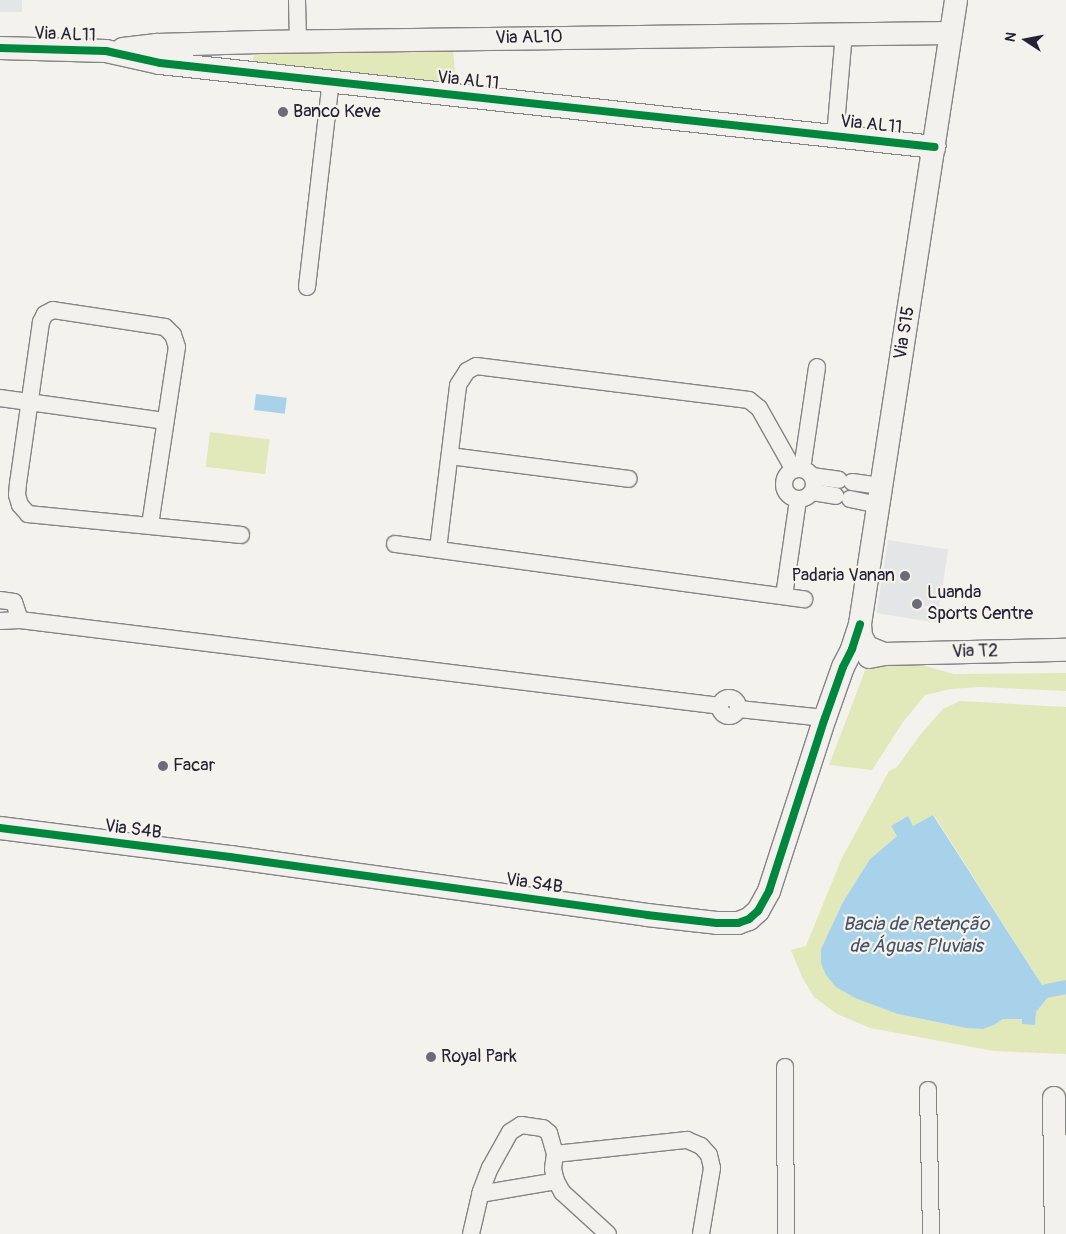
<!DOCTYPE html>
<html>
<head>
<meta charset="utf-8">
<style>
  body { margin:0 }
  #map { position:relative; width:1066px; height:1234px; overflow:hidden; background:#f4f2ec; font-family:Pangolin,sans-serif }
  div>[style] { position:absolute }
  .built>* { inset:0; background:#e4e5e6; transform-origin:0 0 }
  .green>* { inset:0; background:#e1e8ba; transform-origin:0 0 }
  .water>* { inset:0; background:#a8d2e9; transform-origin:0 0 }
  .canal>* { height:14px; margin:-7px; padding:0 7px; transform-origin:7px; border-radius:7px; background:#a8d2e9 }
  .roads { filter:drop-shadow(1px 0 #858486) drop-shadow(-1px 0 #858486) drop-shadow(0 1px #858486) drop-shadow(0 -1px #858486) }
  .street>* { height:16px; margin:-8px; padding:0 8px; transform-origin:8px; border-radius:8px; background:#f2f1ed }
  .street>.ring { margin:-8px; padding:0; box-sizing:content-box; background:none; border:16px solid #f2f1ed; border-radius:50% }
  .secondary>* { height:22px; margin:-11px; padding:0 11px; transform-origin:11px; border-radius:11px; background:#f2f1ed }
  .cycleway>* { height:8px; margin:-4px; padding:0 4px; transform-origin:4px; border-radius:4px; background:#00873e }
  .dots>* { width:14px; height:14px; translate:-50% -50%; box-sizing:border-box; border:2px solid #f7f3e8; border-radius:50% }
  span { translate:-50% -50%; white-space:nowrap; text-align:center; line-height:1.15; -webkit-text-stroke:4.5px #f7f3e8; paint-order:stroke }
  .street-label { font-size:18px; color:#22223b }
  .poi-label { font-size:18px; color:#22223b }
  .left { translate:0 -50%; text-align:left }
  .right { translate:-100% -50%; text-align:right }
  .water-label { font-size:19px; color:#41536f; font-style:italic }
  .north { position:absolute; left:1001px; top:15px; width:50px; height:50px; -webkit-text-stroke:4px #f7f3e8; paint-order:stroke; rotate:281deg; font-size:14px; font-weight:700; line-height:20px; text-align:center; color:#22223b }
  .north::after { content:''; display:block; margin:auto; width:18px; height:22px; background:#22223b; clip-path:polygon(50% 0,100% 100%,50% 72%,0 100%) }
</style>
</head>
<body>
<div id="map">
  <div class="built">
    <div style="left:0;top:0;width:22px;height:12px"></div>
    <div style="left:888px;top:540px;width:61px;height:74px;rotate:9deg"></div>
  </div>
  <div class="green">
    <div style="clip-path:polygon(453px 49px,456px 85px,257px 65px,252px 59px,256px 54px,325px 50px)"></div>
    <div style="left:210px;top:432px;width:60px;height:35px;rotate:7deg"></div>
    <div style="clip-path:polygon(911px 662px,954px 674px,1066px 673px,1066px 691px,979px 687px,951px 689px,925px 695px,903px 722px,872px 770px,829px 765px,866px 668px,874px 664px)"></div>
    <div style="clip-path:polygon(evenodd,960px 701px,1066px 707px,1066px 1054px,994px 1051px,870px 1028px,837px 1014px,814px 997px,802px 977px,791px 950px,806px 946px,841px 860px,889px 771px,897px 767px,920px 735px,943px 709px,960px 701px,934px 815px,1049px 996px,1036px 1012px,1035px 1025px,1022px 1019px,1002px 1019px,994px 1025px,983px 1029px,966px 1028px,898px 1014px,821px 949px,843px 902px,870px 859px,897px 836px,891px 826px,908px 817px,913px 826px,934px 815px)"></div>
  </div>
  <div class="water">
    <div style="left:256px;top:394px;width:31px;height:16px;rotate:7deg"></div>
    <div style="clip-path:polygon(933px 815px,1049px 996px,1036px 1012px,1035px 1025px,1022px 1024px,1022px 1019px,1003px 1019px,994px 1025px,983px 1029px,966px 1028px,898px 1014px,855px 998px,836px 987px,826px 975px,821px 963px,821px 949px,843px 902px,870px 859px,897px 836px,891px 826px,908px 816px,913px 826px)"></div>
  </div>
  <div class="canal">
    <div style="left:1046px;top:991px;width:20px;rotate:-11deg"></div>
  </div>
  <div class="roads">
    <div class="street">
      <div style="left:297px;top:0;width:41px;rotate:88.6deg"></div>
      <div style="left:835px;top:136px;width:102px;rotate:-85deg"></div>
      <div style="left:307px;top:287px;width:207px;rotate:-83.4deg"></div>
      <div style="left:0;top:398px;width:167px;rotate:7.9deg"></div>
      <div style="left:450px;top:456px;width:180px;rotate:7.3deg"></div>
      <div class="ring" style="left:784px;top:469px;width:14px;height:14px"></div>
      <div style="left:802px;top:469px;width:103px;rotate:-81.6deg"></div>
      <div style="left:812px;top:476px;width:27px;rotate:8deg"></div>
      <div style="left:852px;top:482px;width:29px;rotate:8deg"></div>
      <div style="left:813px;top:492px;width:23px;rotate:10deg"></div>
      <div style="left:850px;top:499px;width:29px;rotate:12deg"></div>
      <div style="left:150px;top:525px;width:180px;rotate:-81.4deg"></div>
      <div style="left:177px;top:347px;width:13px;rotate:-108deg"></div>
      <div style="left:173px;top:335px;width:11px;rotate:-135deg"></div>
      <div style="left:165px;top:327px;width:113px;rotate:-171.4deg"></div>
      <div style="left:53px;top:310px;width:9px;rotate:153deg"></div>
      <div style="left:45px;top:314px;width:9px;rotate:117deg"></div>
      <div style="left:41px;top:322px;width:163px;rotate:98.1deg"></div>
      <div style="left:18px;top:483px;width:12px;rotate:95deg"></div>
      <div style="left:17px;top:495px;width:10px;rotate:73deg"></div>
      <div style="left:20px;top:505px;width:12px;rotate:48deg"></div>
      <div style="left:28px;top:514px;width:214px;rotate:5.6deg"></div>
      <div style="left:395px;top:544px;width:413px;rotate:7.7deg"></div>
      <div style="left:438px;top:549px;width:165px;rotate:-83deg"></div>
      <div style="left:458px;top:385px;width:17px;rotate:-57deg"></div>
      <div style="left:467px;top:371px;width:10px;rotate:-29deg"></div>
      <div style="left:476px;top:366px;width:275px;rotate:7.1deg"></div>
      <div style="left:749px;top:400px;width:13px;rotate:39deg"></div>
      <div style="left:759px;top:408px;width:71px;rotate:60.6deg"></div>
      <div style="left:784px;top:596px;width:97px;rotate:-81.7deg"></div>
      <div style="left:0;top:600px;width:14px;rotate:8deg"></div>
      <div style="left:14px;top:602px;width:19px;rotate:72deg"></div>
      <div style="left:0;top:621px;width:20px;rotate:-3deg"></div>
      <div style="left:20px;top:620px;width:705px;rotate:7deg"></div>
      <div class="ring" style="left:720px;top:698px;width:2px;height:2px"></div>
      <div style="left:739px;top:709px;width:86px;rotate:6deg"></div>
      <div style="left:785px;top:1067px;width:167px;rotate:89.7deg"></div>
      <div style="left:928px;top:1090px;width:144px;rotate:88.8deg"></div>
      <div style="left:555px;top:1154px;width:133px;rotate:-6.1deg"></div>
      <div style="left:687px;top:1140px;width:15px;rotate:23deg"></div>
      <div style="left:701px;top:1146px;width:12px;rotate:48deg"></div>
      <div style="left:709px;top:1155px;width:13px;rotate:77deg"></div>
      <div style="left:712px;top:1168px;width:67px;rotate:99.5deg"></div>
      <div style="left:480px;top:1194px;width:77px;rotate:-9.7deg"></div>
      <div style="left:471px;top:1234px;width:44px;rotate:-76.9deg"></div>
      <div style="left:481px;top:1191px;width:25px;rotate:-69deg"></div>
      <div style="left:490px;top:1168px;width:41px;rotate:-60.9deg"></div>
      <div style="left:510px;top:1132px;width:13px;rotate:-32deg"></div>
      <div style="left:521px;top:1125px;width:22px;rotate:8deg"></div>
      <div style="left:543px;top:1128px;width:8px;rotate:40deg"></div>
      <div style="left:549px;top:1133px;width:22px;rotate:74deg"></div>
      <div style="left:555px;top:1154px;width:15px;rotate:98deg"></div>
      <div style="left:553px;top:1169px;width:12px;rotate:76deg"></div>
      <div style="left:556px;top:1181px;width:13px;rotate:61deg"></div>
      <div style="left:562px;top:1192px;width:62px;rotate:42.4deg"></div>
    </div>
    <div class="secondary">
      <div style="left:0;top:48px;width:106px;rotate:1.6deg"></div>
      <div style="left:106px;top:51px;width:55px;rotate:12.5deg"></div>
      <div style="left:160px;top:63px;width:779px;rotate:6.19deg"></div>
      <div style="left:123px;top:49px;width:34px;rotate:-7deg"></div>
      <div style="left:157px;top:45px;width:102px;rotate:-1.7deg"></div>
      <div style="left:259px;top:42px;width:692px;rotate:-0.75deg"></div>
      <div style="left:884px;top:654px;width:18px;rotate:-158deg"></div>
      <div style="left:867px;top:647px;width:13px;rotate:-119deg"></div>
      <div style="left:861px;top:636px;width:12px;rotate:-95deg"></div>
      <div style="left:860px;top:624px;width:631px;rotate:-81.25deg"></div>
      <div style="left:869px;top:657px;width:15px;rotate:-11deg"></div>
      <div style="left:884px;top:654px;width:182px;rotate:-1.3deg"></div>
      <div style="left:0;top:828px;width:232px;rotate:7.2deg"></div>
      <div style="left:230px;top:857px;width:421px;rotate:7.9deg"></div>
      <div style="left:647px;top:915px;width:70px;rotate:6.5deg"></div>
      <div style="left:717px;top:923px;width:21px"></div>
      <div style="left:738px;top:923px;width:12px;rotate:-20deg"></div>
      <div style="left:749px;top:919px;width:12px;rotate:-42deg"></div>
      <div style="left:758px;top:911px;width:23px;rotate:-61deg"></div>
      <div style="left:769px;top:891px;width:182px;rotate:-72.1deg"></div>
      <div style="left:825px;top:718px;width:54px;rotate:-70.6deg"></div>
      <div style="left:843px;top:667px;width:20px;rotate:-63deg"></div>
      <div style="left:852px;top:649px;width:26px;rotate:-72deg"></div>
      <div style="left:1054px;top:1098px;width:136px;rotate:89.2deg"></div>
    </div>
  </div>
  <div class="cycleway">
    <div style="left:0;top:48px;width:106px;rotate:1.6deg"></div>
    <div style="left:106px;top:51px;width:55px;rotate:12.5deg"></div>
    <div style="left:160px;top:63px;width:779px;rotate:6.19deg"></div>
    <div style="left:0;top:828px;width:232px;rotate:7.2deg"></div>
    <div style="left:230px;top:857px;width:421px;rotate:7.9deg"></div>
    <div style="left:647px;top:915px;width:70px;rotate:6.5deg"></div>
    <div style="left:717px;top:923px;width:21px"></div>
    <div style="left:738px;top:923px;width:12px;rotate:-20deg"></div>
    <div style="left:749px;top:919px;width:12px;rotate:-42deg"></div>
    <div style="left:758px;top:911px;width:23px;rotate:-61deg"></div>
    <div style="left:769px;top:891px;width:182px;rotate:-72.1deg"></div>
    <div style="left:825px;top:718px;width:54px;rotate:-70.6deg"></div>
    <div style="left:843px;top:667px;width:20px;rotate:-63deg"></div>
    <div style="left:852px;top:649px;width:26px;rotate:-72deg"></div>
  </div>
  <div class="dots">
    <div style="left:283px;top:112px;background:#6c6b79"></div>
    <div style="left:905px;top:576px;background:#6c6b79"></div>
    <div style="left:917px;top:604px;background:#6c6b79"></div>
    <div style="left:163px;top:766px;background:#6c6b79"></div>
    <div style="left:431px;top:1057px;background:#6c6b79"></div>
  </div>
  <div class="street-label">
    <span style="left:65px;top:35px;rotate:2deg">Via AL11</span>
    <span style="left:529px;top:38px;rotate:-1deg">Via AL10</span>
    <span style="left:468px;top:81px;rotate:6deg">Via AL11</span>
    <span style="left:871px;top:125px;rotate:6deg">Via AL11</span>
    <span style="left:905px;top:333px;rotate:-81deg">Via S15</span>
    <span style="left:975px;top:652px;rotate:-1deg">Via T2</span>
    <span style="left:133px;top:830px;rotate:7deg">Via S4B</span>
    <span style="left:534px;top:884px;rotate:8deg">Via S4B</span>
  </div>
  <div class="poi-label">
    <span class="left" style="left:293px;top:112px">Banco Keve</span>
    <span class="right" style="left:895px;top:576px">Padaria Vanan</span>
    <span class="left" style="left:927px;top:604px">Luanda<br>Sports Centre</span>
    <span class="left" style="left:173px;top:766px">Facar</span>
    <span class="left" style="left:441px;top:1057px">Royal Park</span>
  </div>
  <div class="water-label">
    <span style="left:916px;top:936px">Bacia de Retenção<br>de Águas Pluviais</span>
  </div>
  <div class="north">N</div>
</div>
</body>
</html>
